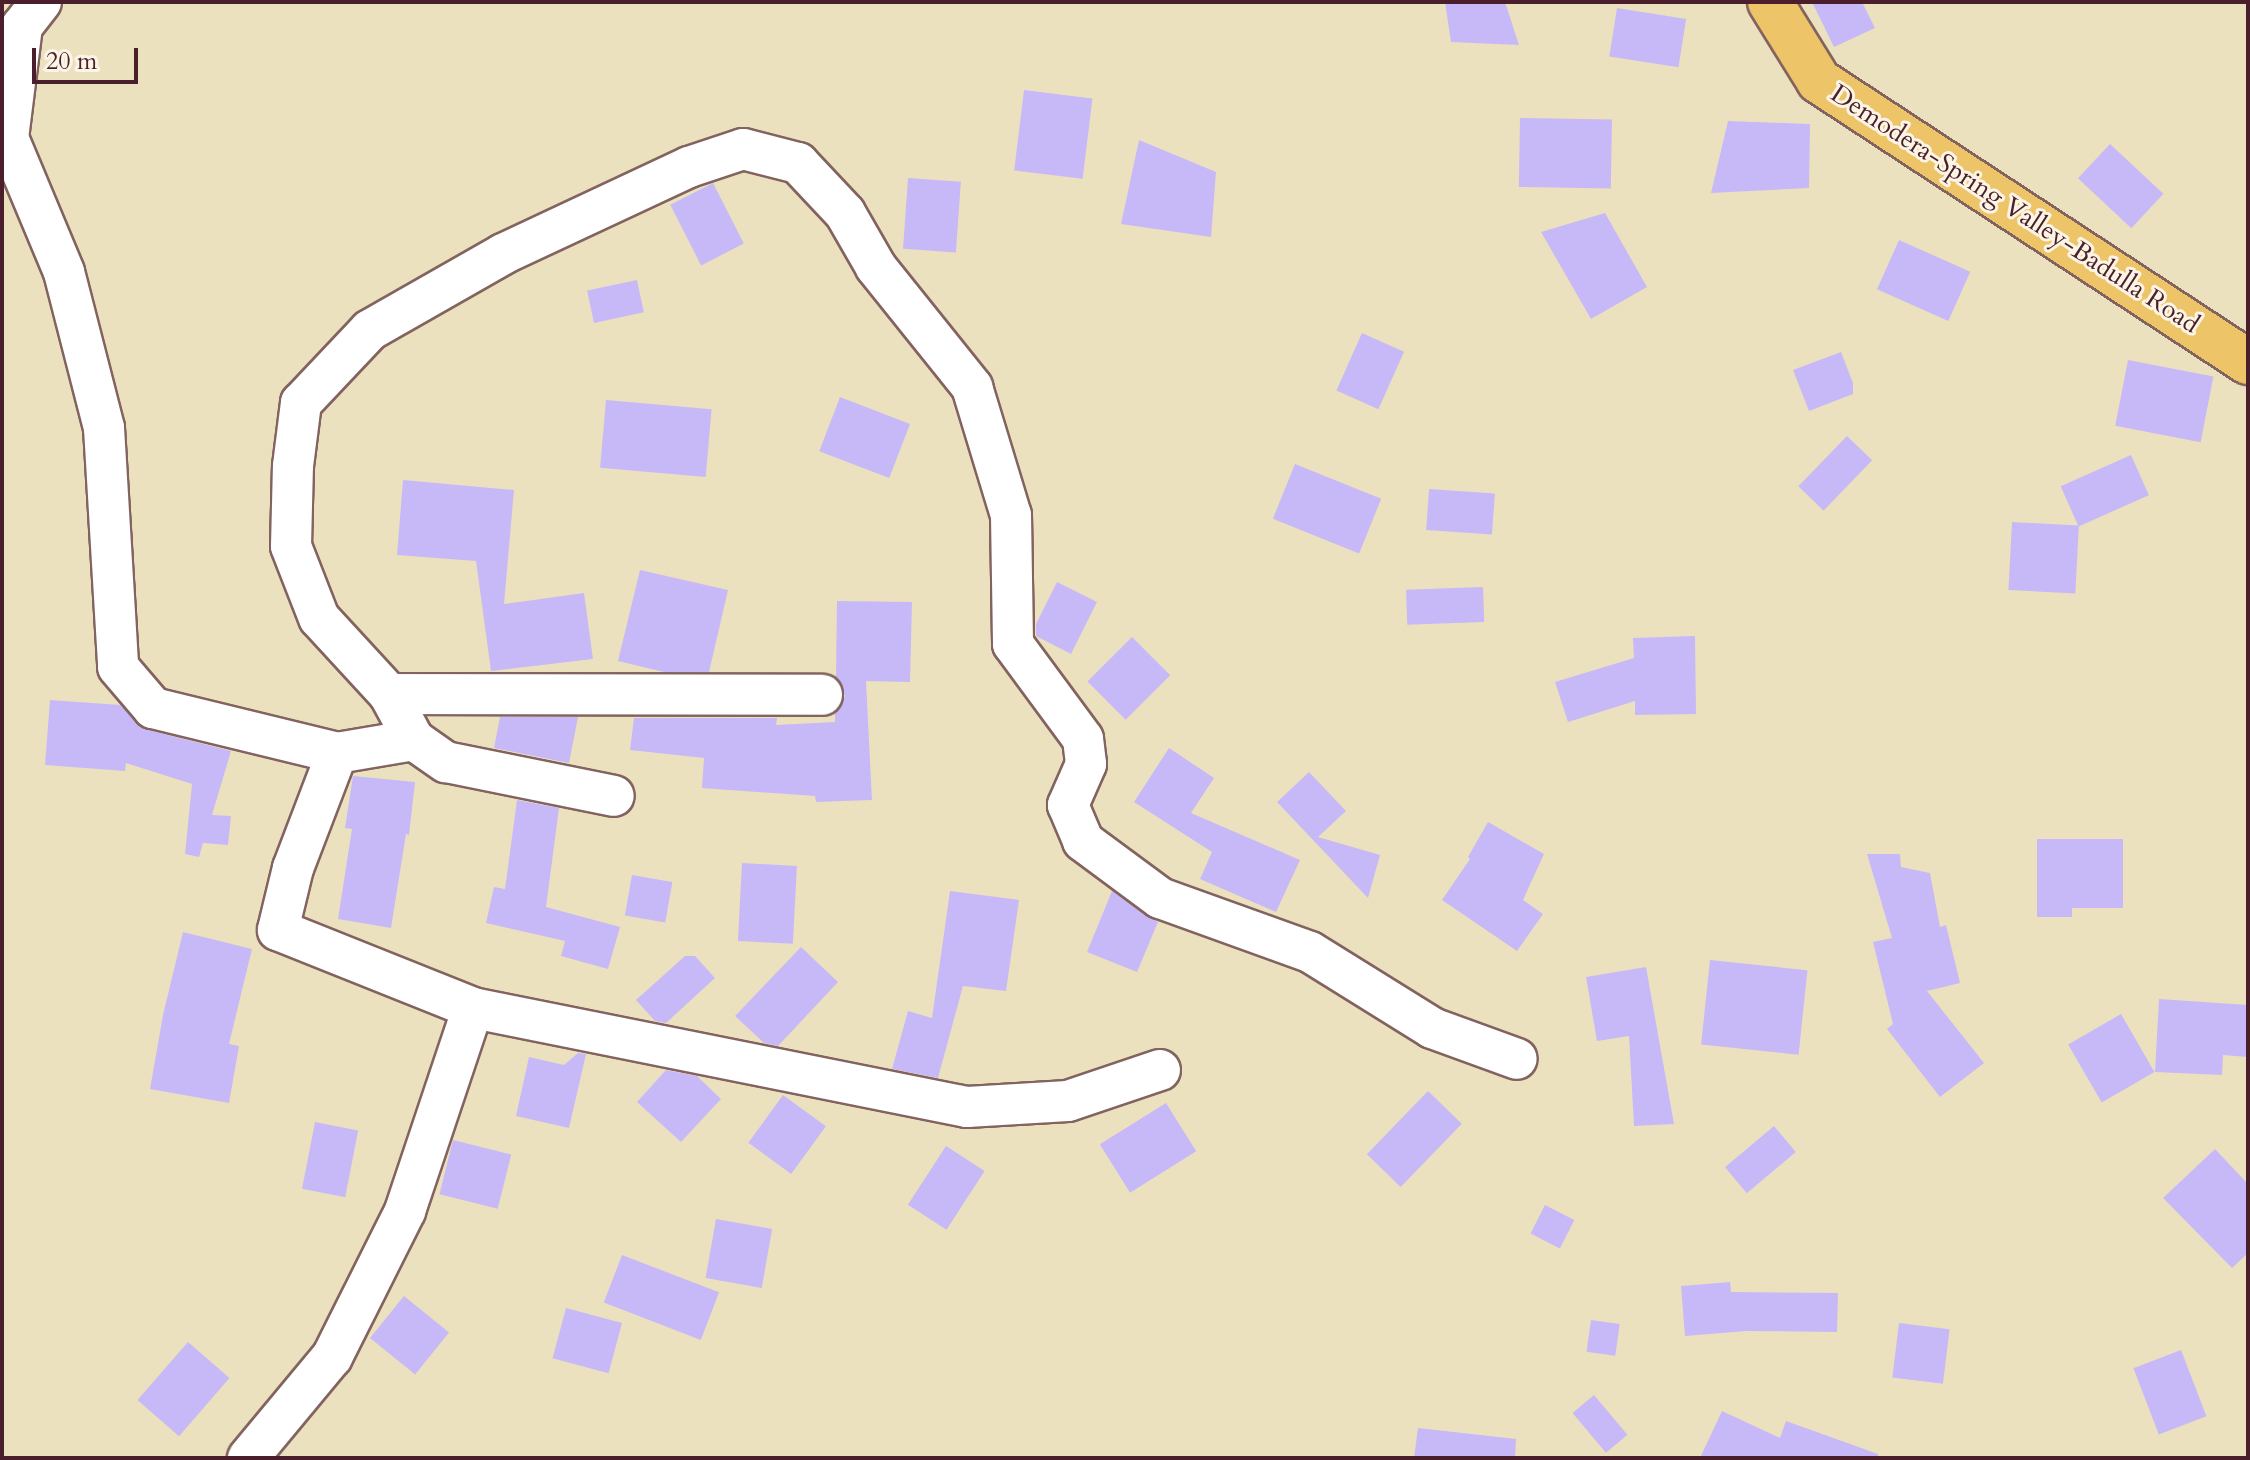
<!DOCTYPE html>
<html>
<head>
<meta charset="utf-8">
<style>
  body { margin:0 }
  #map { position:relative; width:2250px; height:1460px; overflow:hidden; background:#ece1bf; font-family:Cardo,serif }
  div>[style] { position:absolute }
  .building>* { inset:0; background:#c7b9f7; transform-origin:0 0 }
  .roads { filter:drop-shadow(2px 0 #83635f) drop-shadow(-2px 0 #83635f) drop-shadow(0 2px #83635f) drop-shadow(0 -2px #83635f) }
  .street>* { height:40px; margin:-20px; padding:0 20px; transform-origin:20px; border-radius:20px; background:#fff }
  .primary>* { height:44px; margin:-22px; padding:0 22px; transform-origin:22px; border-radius:22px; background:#eec469 }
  span { translate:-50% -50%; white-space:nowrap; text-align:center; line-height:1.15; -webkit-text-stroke:6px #fcf5e5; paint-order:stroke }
  .street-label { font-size:26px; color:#4a1f2b }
  .frame { position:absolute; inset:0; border:4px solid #4a1f2b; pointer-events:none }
  .scale { position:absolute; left:32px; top:48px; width:106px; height:36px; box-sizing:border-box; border:4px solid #4a1f2b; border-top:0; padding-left:10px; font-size:24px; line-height:28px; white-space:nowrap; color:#4a1f2b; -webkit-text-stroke:6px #fcf5e5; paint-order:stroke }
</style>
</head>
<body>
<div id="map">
  <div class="building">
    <div style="clip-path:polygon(1445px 2px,1505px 2px,1519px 45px,1451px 42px)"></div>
    <div style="clip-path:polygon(1812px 2px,1862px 2px,1875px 28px,1834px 47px)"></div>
    <div style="left:1617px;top:8px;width:70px;height:49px;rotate:9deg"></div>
    <div style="left:1024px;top:90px;width:69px;height:81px;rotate:7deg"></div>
    <div style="left:1520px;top:118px;width:92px;height:69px;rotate:1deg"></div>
    <div style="clip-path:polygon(1728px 121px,1810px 124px,1809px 188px,1711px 193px)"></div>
    <div style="clip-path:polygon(1139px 140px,1216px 172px,1211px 237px,1121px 224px)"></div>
    <div style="left:2110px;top:144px;width:73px;height:47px;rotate:43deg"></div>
    <div style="left:908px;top:178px;width:53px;height:71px;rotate:4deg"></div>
    <div style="left:713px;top:183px;width:68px;height:48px;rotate:63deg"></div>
    <div style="clip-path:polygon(1605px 213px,1647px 287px,1591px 319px,1541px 232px)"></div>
    <div style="left:1899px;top:240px;width:78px;height:54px;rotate:24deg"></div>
    <div style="left:637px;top:280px;width:33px;height:51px;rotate:78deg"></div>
    <div style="left:1362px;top:333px;width:46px;height:63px;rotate:24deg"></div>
    <div style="clip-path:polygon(1841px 352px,1853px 383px,1853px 394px,1809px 411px,1793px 370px)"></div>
    <div style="left:2128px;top:360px;width:87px;height:67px;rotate:11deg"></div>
    <div style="left:840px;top:397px;width:75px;height:58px;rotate:21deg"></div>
    <div style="left:606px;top:400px;width:106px;height:68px;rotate:5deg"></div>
    <div style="left:1847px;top:436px;width:35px;height:70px;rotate:44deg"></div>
    <div style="left:2131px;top:455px;width:44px;height:77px;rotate:66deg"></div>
    <div style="left:1295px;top:464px;width:93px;height:59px;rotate:22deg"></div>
    <div style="clip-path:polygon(403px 480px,514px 490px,504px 604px,584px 593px,593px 659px,491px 671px,476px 561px,397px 555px)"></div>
    <div style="left:1429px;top:489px;width:66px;height:41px;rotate:4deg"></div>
    <div style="left:2012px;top:522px;width:67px;height:68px;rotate:3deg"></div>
    <div style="clip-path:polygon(640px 570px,728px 590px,709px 672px,664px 672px,618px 661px)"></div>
    <div style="clip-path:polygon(1057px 582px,1097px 602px,1071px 654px,1036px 636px,1036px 624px)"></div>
    <div style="left:1483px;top:587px;width:35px;height:77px;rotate:88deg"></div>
    <div style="clip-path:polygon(837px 601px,912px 602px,910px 682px,866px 681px,872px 800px,816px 802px,815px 796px,702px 788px,704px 758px,630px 750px,634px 718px,777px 718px,776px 725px,835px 722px,835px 713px,845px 696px,836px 677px)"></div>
    <div style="clip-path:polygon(1695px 636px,1696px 714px,1635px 715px,1635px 701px,1568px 722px,1555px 682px,1634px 658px,1633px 638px)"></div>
    <div style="left:1132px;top:637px;width:54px;height:63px;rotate:45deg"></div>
    <div style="clip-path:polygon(50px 700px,120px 705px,148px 730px,231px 751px,212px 815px,231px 816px,228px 845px,203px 843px,199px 857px,185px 854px,192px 784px,126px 763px,125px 771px,45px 765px)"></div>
    <div style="clip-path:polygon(500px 717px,578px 717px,569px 763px,494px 748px)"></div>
    <div style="clip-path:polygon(1169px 748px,1214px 778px,1191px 813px,1300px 860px,1276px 912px,1200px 879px,1212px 852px,1134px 802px)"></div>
    <div style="clip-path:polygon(1309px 772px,1346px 811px,1318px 837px,1380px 855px,1368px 898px,1277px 802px)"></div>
    <div style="clip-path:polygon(353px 776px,415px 782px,409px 835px,406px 834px,391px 928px,338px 919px,352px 829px,345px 828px)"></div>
    <div style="clip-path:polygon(517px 800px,559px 808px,546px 907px,620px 927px,608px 969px,561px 956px,565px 941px,486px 923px,494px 887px,505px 889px)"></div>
    <div style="clip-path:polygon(1488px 822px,1544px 854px,1523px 900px,1543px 914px,1517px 951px,1442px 900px,1470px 859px,1468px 857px)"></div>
    <div style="clip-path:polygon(2037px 839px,2123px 839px,2123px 908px,2072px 908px,2072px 917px,2037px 917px)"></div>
    <div style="clip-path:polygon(1867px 854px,1900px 854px,1901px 867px,1930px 873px,1940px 927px,1946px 925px,1960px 983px,1927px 991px,1984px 1063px,1940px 1097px,1887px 1029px,1893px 1024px,1873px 942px,1892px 938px)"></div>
    <div style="left:742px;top:863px;width:55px;height:78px;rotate:3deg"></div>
    <div style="left:632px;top:875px;width:41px;height:41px;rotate:10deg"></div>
    <div style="clip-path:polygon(950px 891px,1019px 900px,1006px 991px,963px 986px,938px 1078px,892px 1069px,908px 1011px,932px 1018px)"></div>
    <div style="clip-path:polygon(1112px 891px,1158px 922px,1137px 972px,1087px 952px)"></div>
    <div style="clip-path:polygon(183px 932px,252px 949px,229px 1044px,239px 1046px,229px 1103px,150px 1089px,163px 1015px)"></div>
    <div style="clip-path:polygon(801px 947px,838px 982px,778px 1046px,764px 1043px,735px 1016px)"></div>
    <div style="clip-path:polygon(685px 956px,695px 956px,715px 978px,666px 1023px,655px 1021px,636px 1000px)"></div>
    <div style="left:1710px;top:960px;width:98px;height:85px;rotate:6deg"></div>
    <div style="clip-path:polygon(1646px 967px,1674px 1124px,1634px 1126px,1629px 1036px,1597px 1041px,1586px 977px)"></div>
    <div style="clip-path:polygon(2159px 999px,2248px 1005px,2248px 1057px,2223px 1055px,2222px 1075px,2155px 1072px)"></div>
    <div style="left:2121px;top:1014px;width:67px;height:61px;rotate:60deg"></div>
    <div style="clip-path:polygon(578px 1053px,586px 1054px,569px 1128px,516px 1116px,529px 1057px,564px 1065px)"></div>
    <div style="clip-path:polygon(666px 1070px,697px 1076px,721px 1099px,681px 1142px,637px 1102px)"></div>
    <div style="left:1428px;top:1091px;width:47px;height:88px;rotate:44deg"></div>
    <div style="left:783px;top:1095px;width:53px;height:59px;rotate:36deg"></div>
    <div style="left:1166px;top:1103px;width:57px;height:78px;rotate:58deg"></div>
    <div style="left:315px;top:1122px;width:44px;height:68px;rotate:11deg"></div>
    <div style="left:1774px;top:1126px;width:34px;height:64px;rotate:50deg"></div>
    <div style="left:453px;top:1140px;width:60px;height:56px;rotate:14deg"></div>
    <div style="left:946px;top:1146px;width:46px;height:70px;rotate:33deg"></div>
    <div style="clip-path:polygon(2215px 1149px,2248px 1184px,2248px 1253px,2232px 1268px,2163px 1198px)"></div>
    <div style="left:1545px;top:1205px;width:33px;height:32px;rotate:27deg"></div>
    <div style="left:716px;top:1219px;width:57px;height:60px;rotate:10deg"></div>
    <div style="left:622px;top:1255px;width:104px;height:51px;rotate:21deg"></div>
    <div style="clip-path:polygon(1730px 1282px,1731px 1292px,1838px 1293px,1837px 1332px,1747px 1331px,1685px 1336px,1681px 1286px)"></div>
    <div style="left:404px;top:1296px;width:58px;height:54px;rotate:39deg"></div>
    <div style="left:566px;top:1308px;width:58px;height:52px;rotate:15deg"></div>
    <div style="left:1591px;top:1320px;width:29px;height:32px;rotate:8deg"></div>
    <div style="left:1899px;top:1323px;width:51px;height:55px;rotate:7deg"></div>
    <div style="left:188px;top:1342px;width:55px;height:77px;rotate:41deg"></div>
    <div style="left:2181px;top:1350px;width:71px;height:51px;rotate:69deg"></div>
    <div style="left:1594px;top:1395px;width:52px;height:28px;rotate:50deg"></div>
    <div style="clip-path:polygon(1722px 1411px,1780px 1438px,1786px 1421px,1878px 1454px,1878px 1458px,1700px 1458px)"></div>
    <div style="clip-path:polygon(1418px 1428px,1516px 1439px,1515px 1458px,1414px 1458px)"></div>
  </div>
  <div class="roads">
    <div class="street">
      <div style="left:41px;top:2px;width:31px;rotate:128deg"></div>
      <div style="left:22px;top:26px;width:113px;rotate:97.1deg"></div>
      <div style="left:8px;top:138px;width:145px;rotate:67.3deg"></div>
      <div style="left:64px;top:272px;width:161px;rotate:75.6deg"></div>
      <div style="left:104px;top:428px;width:239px;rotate:86.6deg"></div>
      <div style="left:118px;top:667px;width:54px;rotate:49.5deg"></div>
      <div style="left:153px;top:708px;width:189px;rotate:13.7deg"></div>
      <div style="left:337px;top:753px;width:78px;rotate:-9.6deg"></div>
      <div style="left:414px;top:740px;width:52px;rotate:-118.5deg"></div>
      <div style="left:389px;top:694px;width:103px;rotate:-132.6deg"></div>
      <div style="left:319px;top:618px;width:77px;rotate:-111.3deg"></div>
      <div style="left:291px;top:546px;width:80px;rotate:-88.6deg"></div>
      <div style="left:293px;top:466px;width:64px;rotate:-82.8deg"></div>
      <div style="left:301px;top:403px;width:100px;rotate:-46.6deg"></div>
      <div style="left:370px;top:330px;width:153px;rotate:-29.7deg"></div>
      <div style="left:503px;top:254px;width:205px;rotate:-25.1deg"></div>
      <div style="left:689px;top:167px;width:57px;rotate:-18.4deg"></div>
      <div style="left:743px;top:149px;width:57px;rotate:14.3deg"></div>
      <div style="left:798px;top:163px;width:69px;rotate:46.8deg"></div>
      <div style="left:845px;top:213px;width:62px;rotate:60.1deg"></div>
      <div style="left:876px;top:267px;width:154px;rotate:51.3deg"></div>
      <div style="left:972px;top:387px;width:134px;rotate:73.1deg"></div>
      <div style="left:1011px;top:515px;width:129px;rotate:89.1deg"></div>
      <div style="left:1013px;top:644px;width:118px;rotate:53.6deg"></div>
      <div style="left:1083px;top:739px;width:25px;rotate:83deg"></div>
      <div style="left:1086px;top:764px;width:45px;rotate:113.7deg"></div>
      <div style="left:1068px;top:805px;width:39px;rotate:67deg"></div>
      <div style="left:1083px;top:841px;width:96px;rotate:36.5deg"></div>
      <div style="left:1160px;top:898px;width:159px;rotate:19.8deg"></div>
      <div style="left:1310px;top:952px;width:144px;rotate:31.9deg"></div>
      <div style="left:1432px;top:1028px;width:90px;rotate:20deg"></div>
      <div style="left:389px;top:694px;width:433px;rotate:0.1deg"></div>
      <div style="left:414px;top:740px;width:39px;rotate:35deg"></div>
      <div style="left:446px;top:762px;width:171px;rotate:11.4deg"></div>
      <div style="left:337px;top:753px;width:123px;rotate:110.9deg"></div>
      <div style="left:293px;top:868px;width:64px;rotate:103.6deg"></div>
      <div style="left:278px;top:930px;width:210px;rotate:21.8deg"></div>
      <div style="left:473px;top:1008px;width:504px;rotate:11.33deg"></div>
      <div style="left:967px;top:1107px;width:101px;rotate:-3.4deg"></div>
      <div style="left:1068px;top:1101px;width:97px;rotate:-18.6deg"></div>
      <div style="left:248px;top:1458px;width:131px;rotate:-50.3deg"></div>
      <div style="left:332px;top:1357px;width:163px;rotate:-63.4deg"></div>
      <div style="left:405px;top:1211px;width:214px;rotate:-71.5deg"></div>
    </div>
    <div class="primary">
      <div style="left:1770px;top:2px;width:93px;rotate:58.2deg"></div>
      <div style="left:1819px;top:81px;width:513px;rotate:33.23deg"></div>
    </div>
  </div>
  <div class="street-label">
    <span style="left:2015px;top:209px;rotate:33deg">Demodera-Spring Valley-Badulla Road</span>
  </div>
  <div class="frame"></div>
  <div class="scale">20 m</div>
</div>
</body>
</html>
